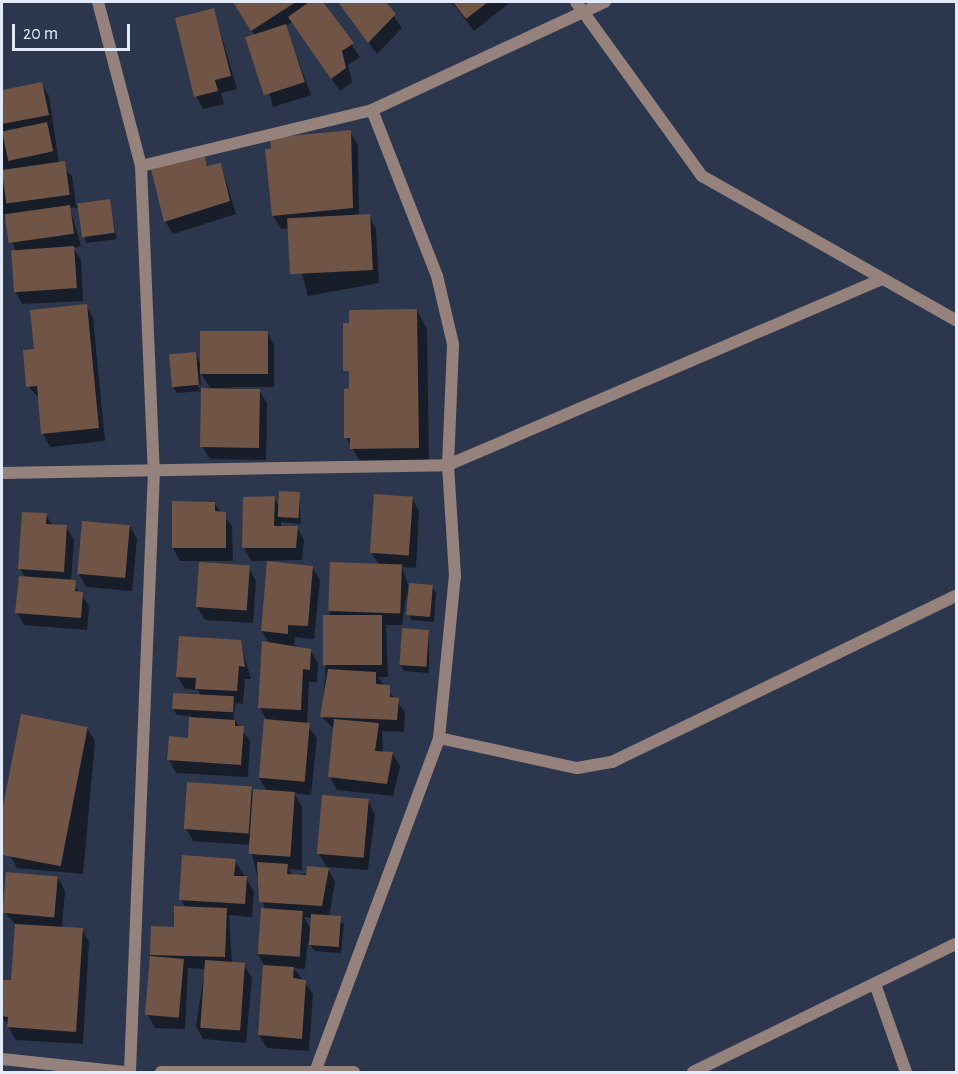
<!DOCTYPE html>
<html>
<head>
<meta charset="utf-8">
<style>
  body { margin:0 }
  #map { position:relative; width:958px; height:1074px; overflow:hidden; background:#2c374e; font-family:"Alegreya Sans",sans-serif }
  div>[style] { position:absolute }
  .shadow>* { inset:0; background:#0007 }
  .building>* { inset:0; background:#705446; transform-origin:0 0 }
  .street>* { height:12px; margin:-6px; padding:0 6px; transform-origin:6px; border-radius:6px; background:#95827c }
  span { translate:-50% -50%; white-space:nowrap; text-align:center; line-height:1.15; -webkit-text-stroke:4.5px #2c374e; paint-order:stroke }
  .frame { position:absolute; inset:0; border:3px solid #e3eaf9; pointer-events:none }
  .scale { position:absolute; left:12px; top:24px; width:118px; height:27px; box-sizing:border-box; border:3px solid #e3eaf9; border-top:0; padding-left:8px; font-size:18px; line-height:21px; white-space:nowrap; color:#e3eaf9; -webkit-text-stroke:4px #2c374e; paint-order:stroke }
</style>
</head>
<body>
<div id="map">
  <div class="shadow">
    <div style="clip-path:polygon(235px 2px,322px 2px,360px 57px,348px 65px,352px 82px,340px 91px,292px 22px,286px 26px,311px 95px,273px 107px,255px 36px)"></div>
    <div style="clip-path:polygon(338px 2px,384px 2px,402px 28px,377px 54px)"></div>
    <div style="clip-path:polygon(452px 2px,506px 2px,508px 4px,474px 31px)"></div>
    <div style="clip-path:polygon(214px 10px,237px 89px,221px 93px,224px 104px,203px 109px,196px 96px)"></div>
    <div style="clip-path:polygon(41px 83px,49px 96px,59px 164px,72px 176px,76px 205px,109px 201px,117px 239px,86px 243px,79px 207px,70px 208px,81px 246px,73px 248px,81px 260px,83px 301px,22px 304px,15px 291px,15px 250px,2px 209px,2px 92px)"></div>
    <div style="clip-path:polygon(350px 132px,358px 145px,359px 217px,369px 216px,376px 229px,379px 283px,308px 296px,289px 228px,281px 229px,273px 216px)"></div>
    <div style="clip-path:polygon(204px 159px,209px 167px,221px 164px,236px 214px,173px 234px,165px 221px)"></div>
    <div style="clip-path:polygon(86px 305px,93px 318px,105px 441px,50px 447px,43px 434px,40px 399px,28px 386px,35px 351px)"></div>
    <div style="clip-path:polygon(417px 310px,427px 329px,429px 466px,363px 467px,346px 437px,351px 390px,344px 325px)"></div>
    <div style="clip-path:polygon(evenodd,267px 332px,274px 345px,274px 387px,224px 387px,259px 390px,267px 403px,266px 460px,210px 459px,202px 446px,203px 391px,177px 393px,173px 387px,196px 354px,202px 368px,267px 332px,200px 371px,211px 390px,200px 390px,194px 379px,201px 386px,200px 371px)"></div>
    <div style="clip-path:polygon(299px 494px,301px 524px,281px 522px,281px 528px,297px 527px,304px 540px,302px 560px,251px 561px,244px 548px,274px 498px,279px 506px)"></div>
    <div style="clip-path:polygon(412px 498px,419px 511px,416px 568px,402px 567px,408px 585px,432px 587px,436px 593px,434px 622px,411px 620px,407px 591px,402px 625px,386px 625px,388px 677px,378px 677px,405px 712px,404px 732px,382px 731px,383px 753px,392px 753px,400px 766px,393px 796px,337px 790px,330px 777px,335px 730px,322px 717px,330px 611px,379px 565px,372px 553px)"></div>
    <div style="clip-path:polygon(214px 503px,232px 526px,233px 561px,180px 561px,173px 548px)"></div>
    <div style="clip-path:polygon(46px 515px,53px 526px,66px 527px,74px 540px,71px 581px,89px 606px,87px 630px,24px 625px,17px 612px,25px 577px,20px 569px)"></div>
    <div style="clip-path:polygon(130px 526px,137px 539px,132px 591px,86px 587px,79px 574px)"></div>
    <div style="clip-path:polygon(evenodd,312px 567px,320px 580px,314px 639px,295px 637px,294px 645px,310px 650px,318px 663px,317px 682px,309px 682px,307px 725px,317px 738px,311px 795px,294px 793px,302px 807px,302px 870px,289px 869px,293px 876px,328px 869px,319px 854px,368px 801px,375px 814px,368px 870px,327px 867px,335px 882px,329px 917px,344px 924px,341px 953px,314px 951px,308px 941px,305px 969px,294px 968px,313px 994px,309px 1051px,267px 1048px,259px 1035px,264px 965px,258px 954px,265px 910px,250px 845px,193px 841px,186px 828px,188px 784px,267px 791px,259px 778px,267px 720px,260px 708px,269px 643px,262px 631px,312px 567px,304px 917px,312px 918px,311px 929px,304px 917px)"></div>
    <div style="clip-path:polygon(249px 568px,256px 581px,253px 623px,205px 620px,197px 607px)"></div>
    <div style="clip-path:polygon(429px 632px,429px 673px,404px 671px,400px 665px)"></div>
    <div style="clip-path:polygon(240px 641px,251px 679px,245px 679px,243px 704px,236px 703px,233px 718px,250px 741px,248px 777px,176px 773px,169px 760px,189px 739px,191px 716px,177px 715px,173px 709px,201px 696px,198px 690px,185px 689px,177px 676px)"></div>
    <div style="clip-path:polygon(87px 728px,95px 741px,83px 874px,17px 868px,10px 855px)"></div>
    <div style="clip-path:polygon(235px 861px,254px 891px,252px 917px,229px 915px,232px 964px,244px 965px,252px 978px,246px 1043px,203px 1039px,196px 1026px,205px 969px,188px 968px,185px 1029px,155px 1028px,148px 1015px,151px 954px,175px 928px,186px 908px,181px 899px)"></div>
    <div style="clip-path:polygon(58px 878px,65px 891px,62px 928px,82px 929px,89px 942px,83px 1044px,16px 1040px,2px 1016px,4px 981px,12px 981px,16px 925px,4px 912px)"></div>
  </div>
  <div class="building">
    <div style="clip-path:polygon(233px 2px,296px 2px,251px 31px)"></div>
    <div style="clip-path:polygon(309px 2px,323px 2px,354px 43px,342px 51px,346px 68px,331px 79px,288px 17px)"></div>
    <div style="clip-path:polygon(338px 2px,386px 2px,396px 14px,368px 43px)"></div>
    <div style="clip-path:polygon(453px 2px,488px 2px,466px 19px)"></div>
    <div style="clip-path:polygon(214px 8px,231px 76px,215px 80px,218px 91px,194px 97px,175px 18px)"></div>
    <div style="left:286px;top:24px;width:61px;height:43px;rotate:72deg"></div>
    <div style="clip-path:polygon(42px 82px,49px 115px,2px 124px,2px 90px)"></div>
    <div style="left:47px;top:122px;width:30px;height:46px;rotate:78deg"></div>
    <div style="clip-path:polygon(351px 130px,353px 208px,272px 216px,265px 149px,271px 149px,270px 138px)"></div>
    <div style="clip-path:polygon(205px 157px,207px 166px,221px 163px,230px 201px,164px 222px,151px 169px)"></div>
    <div style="left:65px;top:161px;width:34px;height:64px;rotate:82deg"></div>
    <div style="left:110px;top:199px;width:34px;height:33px;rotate:82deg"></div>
    <div style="left:70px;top:205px;width:29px;height:66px;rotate:82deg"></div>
    <div style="left:370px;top:214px;width:56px;height:83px;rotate:87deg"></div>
    <div style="left:74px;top:246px;width:42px;height:63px;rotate:86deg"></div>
    <div style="clip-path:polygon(87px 304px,99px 428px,41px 434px,37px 386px,26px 387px,23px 350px,34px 349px,30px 310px)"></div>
    <div style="clip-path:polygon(417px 309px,419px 448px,350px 449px,350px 438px,344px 438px,344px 389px,349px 388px,349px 371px,343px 371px,343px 323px,349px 323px,349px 310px)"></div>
    <div style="left:268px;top:331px;width:43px;height:68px;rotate:90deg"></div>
    <div style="left:196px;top:352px;width:33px;height:27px;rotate:85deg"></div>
    <div style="left:201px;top:388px;width:59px;height:59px;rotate:1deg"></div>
    <div style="left:279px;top:491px;width:21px;height:26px;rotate:3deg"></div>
    <div style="left:374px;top:494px;width:39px;height:59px;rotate:4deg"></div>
    <div style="clip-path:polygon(275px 496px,274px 526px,298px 526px,296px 548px,242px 548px,243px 497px)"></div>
    <div style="clip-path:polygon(172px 501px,215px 502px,215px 511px,226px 512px,226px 548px,172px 548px)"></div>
    <div style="clip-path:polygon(22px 512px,47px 513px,46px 524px,67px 525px,64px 572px,18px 569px)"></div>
    <div style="left:82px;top:521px;width:48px;height:53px;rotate:5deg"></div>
    <div style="clip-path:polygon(267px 561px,313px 566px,308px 626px,288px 625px,288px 634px,261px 631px)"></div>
    <div style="left:199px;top:562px;width:51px;height:45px;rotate:4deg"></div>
    <div style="left:330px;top:562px;width:72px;height:49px;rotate:2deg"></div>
    <div style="clip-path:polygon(19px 576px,76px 580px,75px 591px,83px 592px,81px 618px,15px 613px)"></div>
    <div style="left:409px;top:583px;width:24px;height:32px;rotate:5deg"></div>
    <div style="left:323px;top:615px;width:59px;height:50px"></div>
    <div style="left:402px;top:628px;width:27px;height:37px;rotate:4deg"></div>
    <div style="clip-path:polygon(179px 636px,241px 640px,245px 667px,239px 666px,237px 691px,195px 689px,196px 678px,176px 677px)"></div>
    <div style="clip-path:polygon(262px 641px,311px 649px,310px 670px,303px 669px,301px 710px,258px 708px)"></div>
    <div style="clip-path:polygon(328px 669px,376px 672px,376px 684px,390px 685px,390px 697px,399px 698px,397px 720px,320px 717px)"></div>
    <div style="left:173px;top:693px;width:61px;height:16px;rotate:3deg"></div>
    <div style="left:21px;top:714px;width:68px;height:142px;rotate:11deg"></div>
    <div style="clip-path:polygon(189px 717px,235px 720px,235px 726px,244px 726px,241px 765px,167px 760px,169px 736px,188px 738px)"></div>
    <div style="left:264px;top:719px;width:46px;height:59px;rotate:5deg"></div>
    <div style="clip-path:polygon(334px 719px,379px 723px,375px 751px,393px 752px,387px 784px,328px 777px)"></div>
    <div style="left:187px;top:782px;width:65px;height:47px;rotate:4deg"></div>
    <div style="left:253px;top:789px;width:42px;height:65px;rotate:4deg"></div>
    <div style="left:322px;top:795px;width:47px;height:59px;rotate:5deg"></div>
    <div style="clip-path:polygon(182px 855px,236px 859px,234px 876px,247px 876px,245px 904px,179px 900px)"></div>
    <div style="clip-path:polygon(257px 862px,288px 864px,287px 874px,306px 875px,307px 866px,329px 868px,322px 906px,259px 902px)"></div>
    <div style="left:6px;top:872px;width:52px;height:41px;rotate:5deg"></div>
    <div style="clip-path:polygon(174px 906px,227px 908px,225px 957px,150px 955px,151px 926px,174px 927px)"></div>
    <div style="left:261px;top:908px;width:42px;height:46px;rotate:4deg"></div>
    <div style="left:311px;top:914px;width:30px;height:31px;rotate:4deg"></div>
    <div style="clip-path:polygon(15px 924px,83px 928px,76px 1032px,7px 1027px,8px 1017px,2px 1016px,3px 980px,11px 980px)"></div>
    <div style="left:150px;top:956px;width:34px;height:59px;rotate:5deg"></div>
    <div style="left:205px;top:960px;width:40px;height:68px;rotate:4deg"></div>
    <div style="clip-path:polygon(263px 965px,294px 967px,293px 978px,306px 980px,302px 1039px,258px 1035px)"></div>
  </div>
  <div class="street">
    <div style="left:98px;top:2px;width:170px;rotate:75.3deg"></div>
    <div style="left:141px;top:166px;width:305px;rotate:87.6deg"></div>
    <div style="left:154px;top:471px;width:601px;rotate:92.29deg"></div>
    <div style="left:576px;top:2px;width:215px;rotate:54.1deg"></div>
    <div style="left:702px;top:176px;width:292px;rotate:29.6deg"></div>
    <div style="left:141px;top:166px;width:238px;rotate:-13.6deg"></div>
    <div style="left:372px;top:110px;width:257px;rotate:-24.9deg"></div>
    <div style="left:2px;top:473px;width:446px;rotate:-1deg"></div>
    <div style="left:448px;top:465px;width:471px;rotate:-23.2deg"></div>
    <div style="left:439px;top:738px;width:141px;rotate:12.3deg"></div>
    <div style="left:577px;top:768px;width:36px;rotate:-10deg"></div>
    <div style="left:612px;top:762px;width:382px;rotate:-25.8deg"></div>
    <div style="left:875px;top:984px;width:93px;rotate:70.6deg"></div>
    <div style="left:2px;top:1059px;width:123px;rotate:6.1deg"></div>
    <div style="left:161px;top:1072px;width:193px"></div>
    <div style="left:315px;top:1072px;width:356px;rotate:-69.6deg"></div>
    <div style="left:439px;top:738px;width:163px;rotate:-84.4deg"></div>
    <div style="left:455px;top:576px;width:111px;rotate:-93.6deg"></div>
    <div style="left:448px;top:465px;width:121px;rotate:-87.6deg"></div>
    <div style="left:453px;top:344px;width:70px;rotate:-103.2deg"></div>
    <div style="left:437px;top:276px;width:178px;rotate:-111.4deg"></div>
    <div style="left:693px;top:1072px;width:292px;rotate:-26deg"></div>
  </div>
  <div class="frame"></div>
  <div class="scale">20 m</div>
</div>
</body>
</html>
